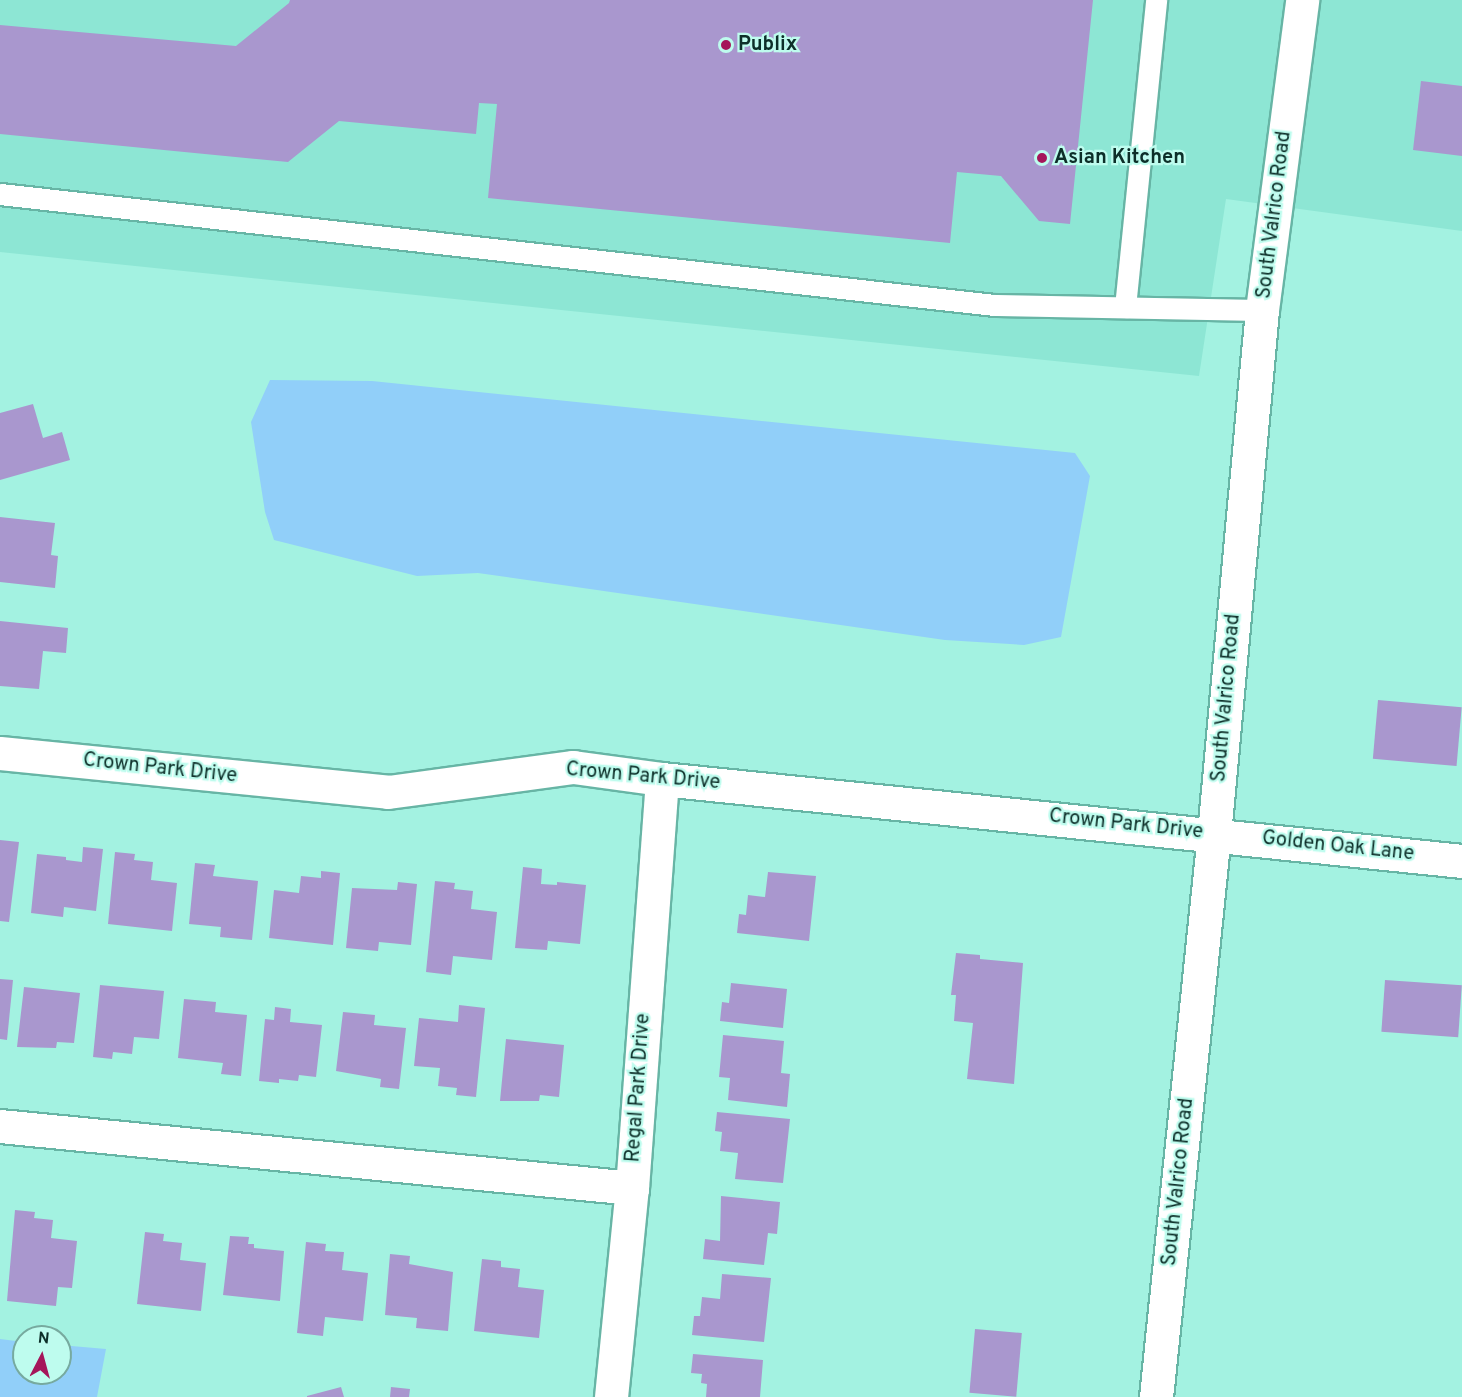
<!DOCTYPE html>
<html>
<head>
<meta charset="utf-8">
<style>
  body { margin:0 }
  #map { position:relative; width:1462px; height:1397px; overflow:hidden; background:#a3f2e1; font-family:Overpass,sans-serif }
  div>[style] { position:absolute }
  .built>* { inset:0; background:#8de6d4 }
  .water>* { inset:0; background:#91cff9 }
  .building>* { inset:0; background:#a997ce; transform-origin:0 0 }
  .roads { filter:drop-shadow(2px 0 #67b5a5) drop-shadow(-2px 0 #67b5a5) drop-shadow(0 2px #67b5a5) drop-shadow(0 -2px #67b5a5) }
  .service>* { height:21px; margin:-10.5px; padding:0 10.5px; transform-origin:10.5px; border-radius:10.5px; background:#fff }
  .minor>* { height:33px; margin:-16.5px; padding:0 16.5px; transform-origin:16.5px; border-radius:16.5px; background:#fff }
  .tertiary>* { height:33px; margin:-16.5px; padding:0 16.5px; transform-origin:16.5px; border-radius:16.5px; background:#fff }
  .dots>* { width:16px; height:16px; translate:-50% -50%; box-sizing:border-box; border:3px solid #befcee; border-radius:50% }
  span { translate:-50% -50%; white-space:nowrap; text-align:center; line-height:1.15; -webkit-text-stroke:4.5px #befcee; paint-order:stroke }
  .poi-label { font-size:20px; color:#0d2f29; font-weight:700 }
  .left { translate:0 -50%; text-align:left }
  .street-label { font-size:20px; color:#0d2f29 }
  .north { position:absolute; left:12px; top:1325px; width:60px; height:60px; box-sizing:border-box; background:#befcee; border:2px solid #77aa9f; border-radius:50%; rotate:6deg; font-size:16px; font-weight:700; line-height:24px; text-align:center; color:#0d2f29 }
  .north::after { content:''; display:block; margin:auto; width:21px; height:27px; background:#a5165a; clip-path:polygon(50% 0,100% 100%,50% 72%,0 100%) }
</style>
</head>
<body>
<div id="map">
  <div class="built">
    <div style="clip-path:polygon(0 0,1462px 0,1462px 231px,1226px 199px,1199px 376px,0 252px)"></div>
  </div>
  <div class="water">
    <div style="clip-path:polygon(270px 380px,372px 381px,1075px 453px,1090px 476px,1061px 637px,1024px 645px,945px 640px,478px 573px,417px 576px,274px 540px,265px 512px,251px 422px)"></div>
    <div style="clip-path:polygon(0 1339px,24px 1342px,24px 1373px,60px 1373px,60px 1345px,106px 1349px,97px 1397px,0 1397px)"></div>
  </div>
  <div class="building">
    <div style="clip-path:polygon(290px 0,1093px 0,1070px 224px,1039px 221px,1001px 176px,957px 172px,950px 243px,488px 198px,497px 104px,479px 103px,476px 134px,339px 121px,288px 162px,0 134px,0 25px,236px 46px,289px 3px)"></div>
    <div style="clip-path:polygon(1421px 81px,1462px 86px,1462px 156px,1413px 150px)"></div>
    <div style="clip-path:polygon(33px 404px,43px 438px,62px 432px,70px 460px,0 480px,0 413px)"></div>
    <div style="clip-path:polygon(0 517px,55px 523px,51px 555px,58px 556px,55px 588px,0 582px)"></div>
    <div style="clip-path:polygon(0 621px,68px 628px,66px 653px,43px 651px,39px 689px,0 686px)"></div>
    <div style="left:1378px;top:700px;width:84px;height:59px;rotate:5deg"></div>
    <div style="clip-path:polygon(0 840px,19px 842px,9px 922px,0 921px)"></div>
    <div style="clip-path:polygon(83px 847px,103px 849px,96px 911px,64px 907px,63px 917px,31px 913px,37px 854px,66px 857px,66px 860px,82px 862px)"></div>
    <div style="clip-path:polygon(115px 852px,135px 854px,134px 860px,153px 862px,151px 880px,177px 883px,172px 931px,108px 924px)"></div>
    <div style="clip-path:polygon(195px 863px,215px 865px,213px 876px,258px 881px,252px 940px,220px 937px,221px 927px,189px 924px)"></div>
    <div style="clip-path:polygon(523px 867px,542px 869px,541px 884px,557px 885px,557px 882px,586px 885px,580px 944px,548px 941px,547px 950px,515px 948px)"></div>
    <div style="clip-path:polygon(321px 871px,340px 873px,333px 945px,269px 938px,274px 890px,299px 893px,301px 876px,321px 878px)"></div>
    <div style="clip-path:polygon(768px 872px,816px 876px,809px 941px,737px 933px,739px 914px,746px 915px,748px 895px,765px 897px)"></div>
    <div style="clip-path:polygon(435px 881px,455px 883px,454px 889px,473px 891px,471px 909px,497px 912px,492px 960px,453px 956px,451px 975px,426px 972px)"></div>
    <div style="clip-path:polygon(398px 882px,417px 884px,411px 945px,379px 942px,378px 951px,346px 948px,352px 888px,397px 890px)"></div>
    <div style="clip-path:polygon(956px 953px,980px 955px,980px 959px,1023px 963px,1014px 1084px,967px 1079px,973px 1023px,954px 1021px,956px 995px,951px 995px)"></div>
    <div style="clip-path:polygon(0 979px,13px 980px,7px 1040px,0 1039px)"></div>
    <div style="left:1385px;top:980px;width:77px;height:52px;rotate:4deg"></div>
    <div style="clip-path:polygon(731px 983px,787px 989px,783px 1028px,720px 1021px,722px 1002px,729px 1003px)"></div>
    <div style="clip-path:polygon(100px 985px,164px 991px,159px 1039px,134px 1037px,132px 1054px,113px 1052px,112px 1059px,93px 1057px)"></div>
    <div style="clip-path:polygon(24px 987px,80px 993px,74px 1043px,57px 1042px,56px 1048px,17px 1047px)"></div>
    <div style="clip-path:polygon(184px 999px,216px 1002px,215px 1012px,247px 1015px,241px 1076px,221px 1074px,223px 1063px,178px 1058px)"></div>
    <div style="clip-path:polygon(459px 1005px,485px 1008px,476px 1097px,456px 1095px,457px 1088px,438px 1086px,440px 1068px,414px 1066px,419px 1018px,458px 1022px)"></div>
    <div style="clip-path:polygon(275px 1007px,291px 1009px,290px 1022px,322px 1025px,316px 1077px,299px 1075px,298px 1081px,279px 1079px,279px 1083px,259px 1081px,265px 1019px,274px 1020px)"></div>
    <div style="clip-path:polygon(343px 1012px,375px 1015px,374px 1025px,406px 1028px,399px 1089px,380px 1087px,381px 1079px,336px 1071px)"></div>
    <div style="clip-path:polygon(723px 1035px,784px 1041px,781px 1073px,790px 1074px,787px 1107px,728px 1100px,730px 1078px,719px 1077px)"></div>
    <div style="clip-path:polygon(506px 1039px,564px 1045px,559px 1097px,540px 1095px,539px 1101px,500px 1101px)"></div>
    <div style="clip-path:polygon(717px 1112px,790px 1119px,783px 1183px,735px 1179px,738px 1153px,720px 1151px,722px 1132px,715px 1131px)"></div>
    <div style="clip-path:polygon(721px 1196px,780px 1202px,777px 1234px,768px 1233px,764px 1265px,703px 1259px,705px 1239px,720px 1241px)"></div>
    <div style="clip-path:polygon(15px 1210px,35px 1212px,34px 1218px,53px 1220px,51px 1238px,77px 1241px,72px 1288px,58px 1287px,56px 1306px,7px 1301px)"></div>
    <div style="clip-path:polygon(145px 1232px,164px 1234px,163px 1241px,182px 1243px,180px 1260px,206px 1263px,201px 1311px,137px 1304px)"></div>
    <div style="clip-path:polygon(230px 1236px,249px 1237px,248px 1244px,254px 1244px,254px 1248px,284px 1251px,280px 1301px,223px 1295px)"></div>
    <div style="clip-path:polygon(306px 1242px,326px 1244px,325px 1251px,344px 1252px,342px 1270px,368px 1273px,363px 1321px,325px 1317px,323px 1336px,297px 1333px)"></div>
    <div style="clip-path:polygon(390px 1254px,410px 1256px,409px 1264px,453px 1272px,448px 1331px,416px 1328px,417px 1318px,385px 1315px)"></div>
    <div style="clip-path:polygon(482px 1259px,501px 1261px,501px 1267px,520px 1269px,518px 1287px,544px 1290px,539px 1338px,474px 1331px)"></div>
    <div style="clip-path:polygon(722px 1274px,771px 1278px,764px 1342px,692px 1335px,694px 1316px,700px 1316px,702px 1297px,720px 1299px)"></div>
    <div style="left:975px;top:1329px;width:47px;height:64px;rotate:5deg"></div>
    <div style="clip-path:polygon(693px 1354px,763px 1360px,760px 1397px,706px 1397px,707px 1384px,701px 1383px,702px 1374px,691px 1373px)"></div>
    <div style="clip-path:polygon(341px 1387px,344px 1397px,307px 1397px,307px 1396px)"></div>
    <div style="clip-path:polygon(391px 1387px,410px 1389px,409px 1397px,390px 1397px)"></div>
  </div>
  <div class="roads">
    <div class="service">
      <div style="left:0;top:194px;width:1000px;rotate:6.37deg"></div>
      <div style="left:994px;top:305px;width:268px;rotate:1.1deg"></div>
      <div style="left:1125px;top:307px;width:309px;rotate:-84.2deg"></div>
    </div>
    <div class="minor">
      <div style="left:0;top:753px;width:390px;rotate:5.7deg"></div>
      <div style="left:388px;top:792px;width:187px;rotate:-7.7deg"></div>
      <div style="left:573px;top:767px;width:90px;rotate:7.7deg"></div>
      <div style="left:662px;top:779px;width:804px;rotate:5.85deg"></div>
      <div style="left:0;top:1126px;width:635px;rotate:5.6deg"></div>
      <div style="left:611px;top:1397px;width:210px;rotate:-84.3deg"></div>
      <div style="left:632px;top:1188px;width:410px;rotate:-85.8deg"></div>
    </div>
    <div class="tertiary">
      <div style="left:1156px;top:1397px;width:566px;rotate:-84.12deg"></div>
      <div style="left:1214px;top:834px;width:526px;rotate:-84.77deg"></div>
      <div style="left:1262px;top:310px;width:313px;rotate:-82.6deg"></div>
    </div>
  </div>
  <div class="dots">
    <div style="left:726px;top:45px;background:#a5165a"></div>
    <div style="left:1042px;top:158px;background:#a5165a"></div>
  </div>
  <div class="poi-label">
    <span class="left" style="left:738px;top:45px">Publix</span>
    <span class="left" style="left:1054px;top:158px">Asian Kitchen</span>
  </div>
  <div class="street-label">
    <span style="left:1275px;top:215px;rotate:-83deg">South Valrico Road</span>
    <span style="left:1227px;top:698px;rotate:-85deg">South Valrico Road</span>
    <span style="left:160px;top:769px;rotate:6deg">Crown Park Drive</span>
    <span style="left:643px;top:777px;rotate:5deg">Crown Park Drive</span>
    <span style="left:1126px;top:825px;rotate:6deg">Crown Park Drive</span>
    <span style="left:1338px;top:847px;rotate:6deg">Golden Oak Lane</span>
    <span style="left:639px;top:1088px;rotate:-86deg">Regal Park Drive</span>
    <span style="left:1179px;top:1182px;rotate:-84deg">South Valrico Road</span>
  </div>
  <div class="north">N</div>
</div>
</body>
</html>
